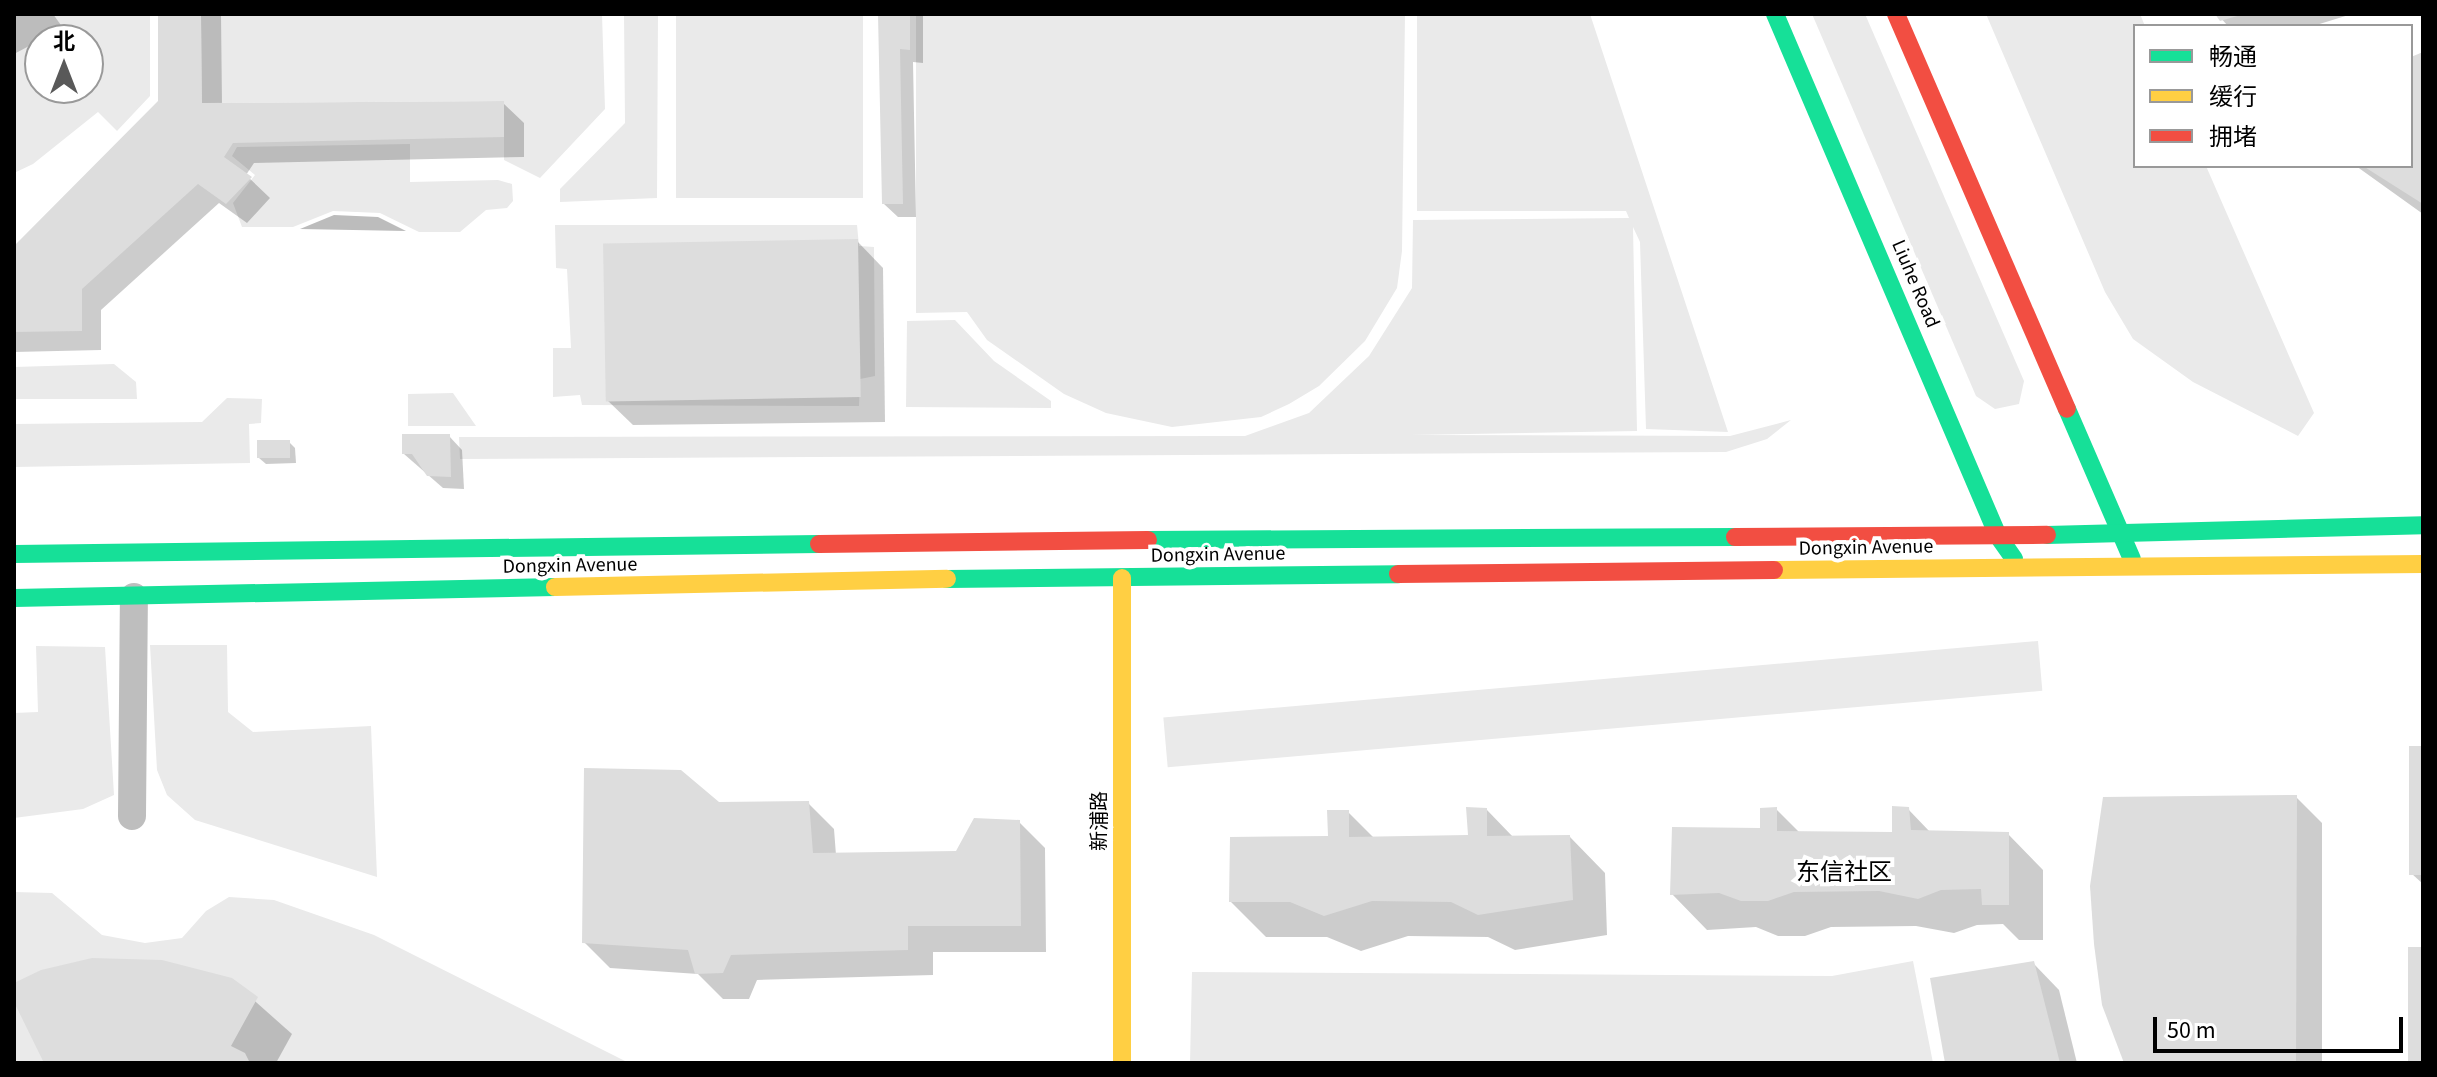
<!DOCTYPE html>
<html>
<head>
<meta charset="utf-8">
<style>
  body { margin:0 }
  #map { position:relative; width:2437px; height:1077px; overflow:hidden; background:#fff; font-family:"Source Sans 3","Noto Sans SC",sans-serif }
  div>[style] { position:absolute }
  .green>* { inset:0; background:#eaeaea; transform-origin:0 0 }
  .water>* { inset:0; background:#bcbcbc }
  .shadow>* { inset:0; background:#0003 }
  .building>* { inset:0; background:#ddd; transform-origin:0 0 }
  .street>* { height:28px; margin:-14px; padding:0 14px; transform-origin:14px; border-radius:14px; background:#bebebe }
  .fast>* { height:18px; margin:-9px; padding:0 9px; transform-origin:9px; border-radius:9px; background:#16e098 }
  .slow>* { height:18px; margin:-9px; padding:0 9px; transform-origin:9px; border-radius:9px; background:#ffcf43 }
  .jam>* { height:18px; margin:-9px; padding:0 9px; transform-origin:9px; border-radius:9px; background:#f24e42 }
  span { translate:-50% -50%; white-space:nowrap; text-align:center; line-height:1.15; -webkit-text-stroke:8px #fff; paint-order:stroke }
  .street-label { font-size:20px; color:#000 }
  .quarter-label { font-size:24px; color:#000 }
  .frame { position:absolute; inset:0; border:16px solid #000; pointer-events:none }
  .legend { position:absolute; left:2133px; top:24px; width:280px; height:144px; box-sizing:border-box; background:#fff; border:2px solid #999; margin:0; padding:10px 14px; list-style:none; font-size:24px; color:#000 }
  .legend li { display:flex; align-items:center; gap:16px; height:40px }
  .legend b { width:40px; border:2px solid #999 }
  .north { position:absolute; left:24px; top:24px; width:80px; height:80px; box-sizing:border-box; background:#fff; border:2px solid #999; border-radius:50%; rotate:0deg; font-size:22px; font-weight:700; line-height:32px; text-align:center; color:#000 }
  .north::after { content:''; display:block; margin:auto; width:28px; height:36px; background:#595959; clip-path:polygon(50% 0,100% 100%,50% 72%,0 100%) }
  .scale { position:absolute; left:2153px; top:1017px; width:250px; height:36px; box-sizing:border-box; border:4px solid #000; border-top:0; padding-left:10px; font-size:24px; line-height:28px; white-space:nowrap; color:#000; -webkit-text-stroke:6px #fff; paint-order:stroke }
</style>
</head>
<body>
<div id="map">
  <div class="green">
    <div style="clip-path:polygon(evenodd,14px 14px,150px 14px,150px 96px,117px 131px,98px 112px,33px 164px,14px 173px,14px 14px,40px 40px,88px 40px,88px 88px,40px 88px,40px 40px)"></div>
    <div style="clip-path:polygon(201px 14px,602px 14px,605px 109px,540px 178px,504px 160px,504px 101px,202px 103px)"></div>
    <div style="clip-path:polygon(624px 14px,658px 14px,657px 198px,560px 202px,560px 189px,625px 123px)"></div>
    <div style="left:676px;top:14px;width:187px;height:184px"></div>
    <div style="clip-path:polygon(916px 14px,1405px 14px,1402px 251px,1397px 288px,1365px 341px,1319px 386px,1289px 404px,1261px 417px,1172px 427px,1106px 413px,1064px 394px,987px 340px,967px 312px,916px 313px)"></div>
    <div style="clip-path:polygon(1417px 14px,1590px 14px,1728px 432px,1646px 429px,1640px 242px,1633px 227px,1637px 431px,1410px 435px,1730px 436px,1791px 420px,1767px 439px,1726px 452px,460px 459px,459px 437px,1245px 436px,1309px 413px,1369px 356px,1412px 288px,1413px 220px,1629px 218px,1626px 211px,1417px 211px)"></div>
    <div style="clip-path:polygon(1812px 14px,1865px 14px,2024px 381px,2019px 404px,1995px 409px,1976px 396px)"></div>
    <div style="clip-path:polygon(1986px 14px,2140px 14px,2145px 26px,2135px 26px,2135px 166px,2206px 166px,2314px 413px,2298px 436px,2193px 382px,2133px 339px,2105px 292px)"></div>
    <div style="clip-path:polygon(410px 144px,410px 182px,498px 180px,512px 184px,513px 201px,507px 208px,486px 210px,460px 232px,419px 232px,380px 213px,333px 211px,293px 227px,242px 227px,233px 203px,255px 175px,232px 156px,237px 147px)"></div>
    <div style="clip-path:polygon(555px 225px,857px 225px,859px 246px,874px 247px,875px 376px,860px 379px,859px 406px,582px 405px,580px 395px,553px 397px,553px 348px,571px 348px,567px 269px,556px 268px)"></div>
    <div style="clip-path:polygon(955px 320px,994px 361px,1051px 401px,1051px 408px,906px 407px,907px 321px)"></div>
    <div style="clip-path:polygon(114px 364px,136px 382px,137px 399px,14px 399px,14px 367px)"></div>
    <div style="clip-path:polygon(453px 393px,476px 426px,408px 426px,408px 394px)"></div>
    <div style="clip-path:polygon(227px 398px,262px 399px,261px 423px,249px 424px,250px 463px,14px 467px,14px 424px,202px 422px)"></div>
    <div style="left:2038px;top:641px;width:50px;height:878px;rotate:85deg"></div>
    <div style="clip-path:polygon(150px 645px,227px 645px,228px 712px,253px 732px,371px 726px,377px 877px,195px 820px,167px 795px,157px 770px)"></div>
    <div style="clip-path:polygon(36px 646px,105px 647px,114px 795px,83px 809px,14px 818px,14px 713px,38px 712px)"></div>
    <div style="clip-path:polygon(14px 892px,52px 893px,102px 935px,145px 943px,182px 938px,206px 911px,229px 897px,274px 900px,374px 935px,629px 1063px,14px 1063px)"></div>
    <div style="clip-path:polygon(1913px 961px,1933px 1063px,1190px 1063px,1192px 972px,1832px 976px)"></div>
  </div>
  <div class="water">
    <div style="clip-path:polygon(14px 14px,53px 14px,63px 28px,14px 54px)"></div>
    <div style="clip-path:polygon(334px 215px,378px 217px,406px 231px,300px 229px)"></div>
  </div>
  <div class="shadow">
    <div style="clip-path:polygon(160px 14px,221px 14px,222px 105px,503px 103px,524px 123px,524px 157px,254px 163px,246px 175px,270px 198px,247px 223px,219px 203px,101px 310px,101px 350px,14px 352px,14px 249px,160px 101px)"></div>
    <div style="clip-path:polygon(881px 14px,923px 14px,923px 63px,913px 62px,916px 217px,898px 217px,884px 204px)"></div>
    <div style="clip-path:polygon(2217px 14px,2352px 14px,2313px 26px,2228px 26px)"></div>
    <div style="clip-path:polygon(2423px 54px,2423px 214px,2356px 166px,2411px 166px,2411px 59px)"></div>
    <div style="clip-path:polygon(857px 241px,883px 268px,885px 422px,633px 425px,606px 399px)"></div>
    <div style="clip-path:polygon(449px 436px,462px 450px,464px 489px,443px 488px,404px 454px)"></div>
    <div style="clip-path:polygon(289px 442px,295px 448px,296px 463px,266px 464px,259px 458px)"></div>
    <div style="clip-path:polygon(2423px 748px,2423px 884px,2412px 874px)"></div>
    <div style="clip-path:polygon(2296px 797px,2322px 823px,2322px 1063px,2127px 1063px)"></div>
    <div style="clip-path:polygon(717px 803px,808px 803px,834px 829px,836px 855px,958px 853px,1019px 822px,1045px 848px,1046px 952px,933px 952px,933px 975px,757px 980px,749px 999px,723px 999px,698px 974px,610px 968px,584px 942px)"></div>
    <div style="clip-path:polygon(1776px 809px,1800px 833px,1894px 834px,1908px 809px,1931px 833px,2008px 834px,2043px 870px,2043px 940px,2019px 940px,2003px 924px,1977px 925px,1954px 933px,1916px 926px,1831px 927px,1805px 936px,1778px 936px,1756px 927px,1707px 930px,1672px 894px,1762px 830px)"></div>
    <div style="clip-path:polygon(1487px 810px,1514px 838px,1570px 837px,1605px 873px,1607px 935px,1515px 950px,1488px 937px,1408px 936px,1361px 951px,1327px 937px,1266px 937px,1231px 902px,1330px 838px,1348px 812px,1375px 839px,1470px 837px)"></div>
    <div style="clip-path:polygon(2033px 963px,2059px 990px,2077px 1063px,1947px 1063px,1932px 980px)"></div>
    <div style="clip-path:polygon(231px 980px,292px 1034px,276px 1063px,46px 1063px,14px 998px,14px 985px)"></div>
  </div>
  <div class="building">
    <div style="clip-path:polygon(158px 14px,201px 14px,202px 103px,504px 101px,504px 137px,233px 143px,224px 157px,252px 177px,226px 204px,198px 184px,82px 289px,82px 331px,14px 332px,14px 246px,158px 101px)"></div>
    <div style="clip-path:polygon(878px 14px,910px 14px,910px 50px,900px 49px,903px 204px,882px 204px)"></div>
    <div style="clip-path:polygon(2215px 14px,2241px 14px,2241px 15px,2220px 21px)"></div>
    <div style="clip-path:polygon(2423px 52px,2423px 204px,2363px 166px,2411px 166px,2411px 57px)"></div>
    <div style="left:858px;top:239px;width:158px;height:255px;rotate:89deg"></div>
    <div style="clip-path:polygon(402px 434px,450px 434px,451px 477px,427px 476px,412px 454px,402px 454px)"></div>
    <div style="left:257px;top:440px;width:33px;height:18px"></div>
    <div style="left:2409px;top:746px;width:14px;height:129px"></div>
    <div style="clip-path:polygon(584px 768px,681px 770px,719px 802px,809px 801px,813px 853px,956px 851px,974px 818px,1020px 820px,1021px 926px,908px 926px,908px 950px,731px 955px,723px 973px,695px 974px,688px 950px,582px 943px)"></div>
    <div style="clip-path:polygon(2297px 795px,2296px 1063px,2124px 1063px,2102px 1005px,2094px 944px,2090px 886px,2103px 797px)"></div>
    <div style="clip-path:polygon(1892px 806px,1909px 807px,1911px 830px,2009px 832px,2009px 905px,1982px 905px,1981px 889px,1941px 890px,1918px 899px,1879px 891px,1794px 892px,1768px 901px,1741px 901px,1719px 893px,1670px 895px,1672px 827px,1760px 828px,1760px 808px,1777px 807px,1777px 831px,1892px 832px)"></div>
    <div style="clip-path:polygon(1466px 807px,1487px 808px,1487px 836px,1570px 835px,1573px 900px,1478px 915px,1451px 902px,1372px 901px,1324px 916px,1290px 902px,1229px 902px,1230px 837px,1328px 836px,1327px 810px,1349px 810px,1349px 837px,1468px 835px)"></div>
    <div style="left:2408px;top:947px;width:15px;height:116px"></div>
    <div style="clip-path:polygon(92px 958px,162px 960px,232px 978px,258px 997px,231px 1046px,245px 1053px,250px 1063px,44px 1063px,14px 1002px,14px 983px,41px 970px)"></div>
    <div style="clip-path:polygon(2034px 961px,2060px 1063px,1945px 1063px,1930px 978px)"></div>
  </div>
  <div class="street">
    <div style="left:132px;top:816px;width:219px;rotate:-89.5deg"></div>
  </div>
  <div class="fast">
    <div style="left:1775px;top:14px;width:568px;rotate:66.87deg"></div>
    <div style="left:1998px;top:536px;width:28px;rotate:55deg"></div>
    <div style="left:2067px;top:409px;width:163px;rotate:66.6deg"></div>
    <div style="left:2047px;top:535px;width:376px;rotate:-1.5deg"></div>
    <div style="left:1148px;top:540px;width:587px;rotate:-0.29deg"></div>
    <div style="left:14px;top:554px;width:805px;rotate:-0.71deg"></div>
    <div style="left:947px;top:579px;width:451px;rotate:-0.6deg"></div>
    <div style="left:14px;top:598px;width:541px;rotate:-1.16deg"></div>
  </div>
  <div class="slow">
    <div style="left:1774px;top:570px;width:649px;rotate:-0.53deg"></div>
    <div style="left:1122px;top:578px;width:485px;rotate:90deg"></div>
    <div style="left:555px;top:587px;width:392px;rotate:-1.2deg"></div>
  </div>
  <div class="jam">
    <div style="left:1896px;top:14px;width:430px;rotate:66.6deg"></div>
    <div style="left:1735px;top:537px;width:312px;rotate:-0.4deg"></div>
    <div style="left:819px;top:544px;width:329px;rotate:-0.7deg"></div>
    <div style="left:1398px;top:574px;width:376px;rotate:-0.6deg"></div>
  </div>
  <div class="street-label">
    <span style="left:1915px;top:284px;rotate:67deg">Liuhe Road</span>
    <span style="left:1866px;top:548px;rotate:-1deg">Dongxin Avenue</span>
    <span style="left:1218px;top:555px;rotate:-1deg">Dongxin Avenue</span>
    <span style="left:570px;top:566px;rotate:-1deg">Dongxin Avenue</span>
    <span style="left:1100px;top:821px;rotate:-90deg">新浦路</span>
  </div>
  <div class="quarter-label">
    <span style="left:1844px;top:873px">东信社区</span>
  </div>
  <div class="frame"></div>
  <ul class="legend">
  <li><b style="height:10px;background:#16e098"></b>畅通</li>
  <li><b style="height:10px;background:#ffcf43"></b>缓行</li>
  <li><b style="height:10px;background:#f24e42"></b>拥堵</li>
  </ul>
  <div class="north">北</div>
  <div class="scale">50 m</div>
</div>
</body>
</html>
